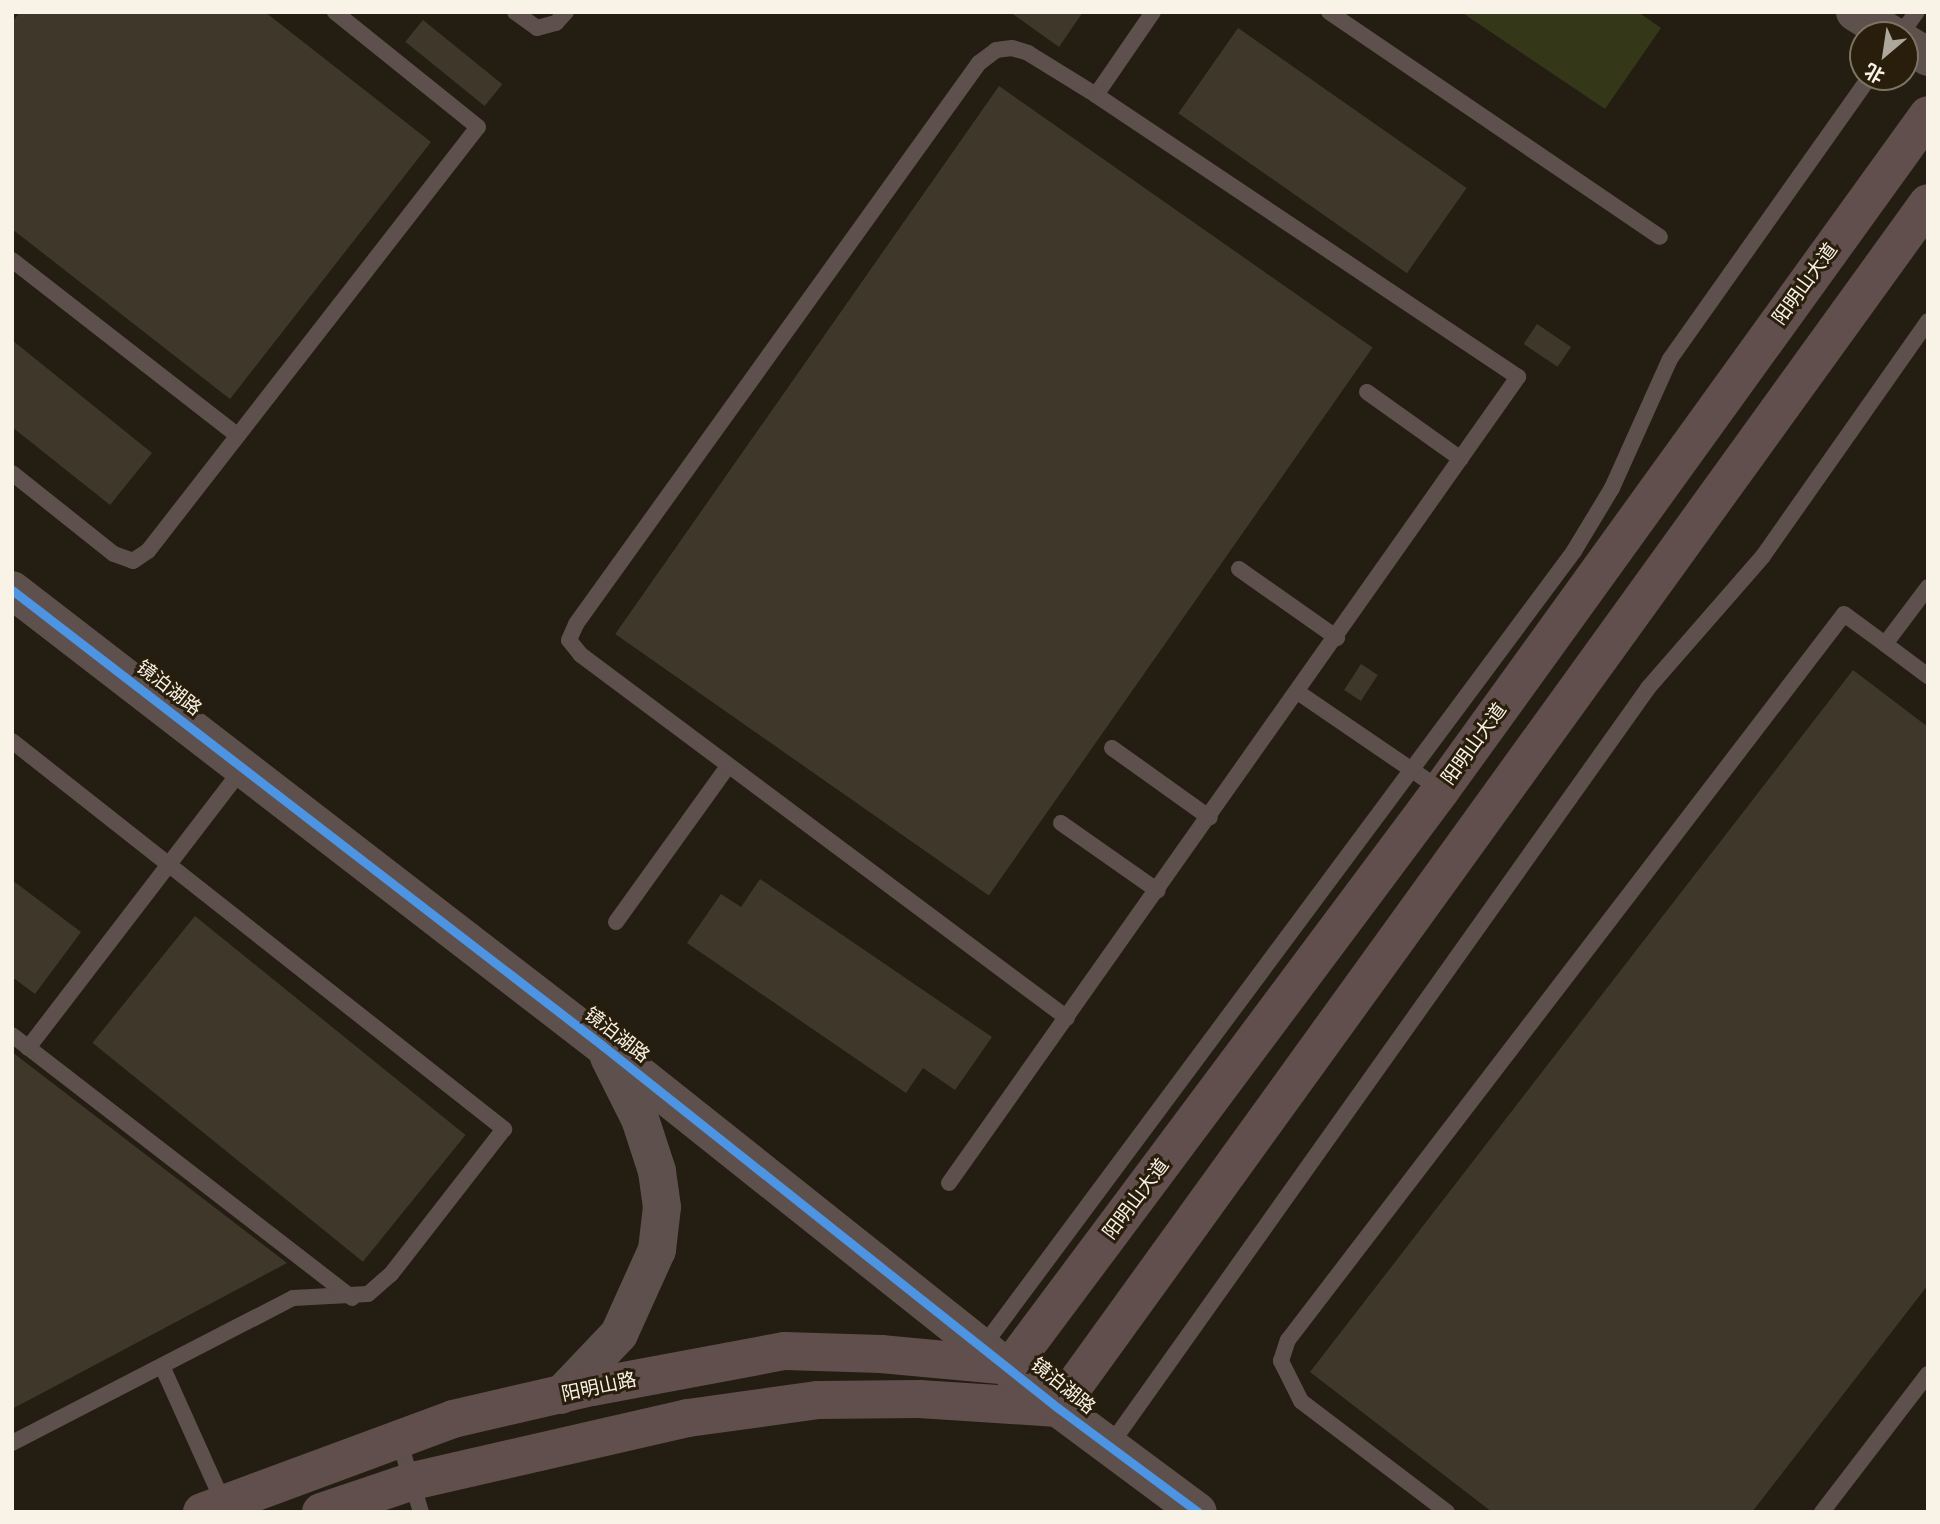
<!DOCTYPE html>
<html>
<head>
<meta charset="utf-8">
<style>
  body { margin:0 }
  #map { position:relative; width:1940px; height:1524px; overflow:hidden; background:#231d12; font-family:"Crimson Pro","Noto Sans SC",serif }
  div>[style] { position:absolute }
  .green>* { inset:0; background:#343819 }
  .building>* { inset:0; background:#3f382a; transform-origin:0 0 }
  .service>* { height:16px; margin:-8px; padding:0 8px; transform-origin:8px; border-radius:8px; background:#5d504d }
  .tertiary>* { height:38px; margin:-19px; padding:0 19px; transform-origin:19px; border-radius:19px; background:#5d504d }
  .secondary>* { height:38px; margin:-19px; padding:0 19px; transform-origin:19px; border-radius:19px; background:#614f4d }
  .cycleway>* { height:9px; margin:-4.5px; padding:0 4.5px; transform-origin:4.5px; border-radius:4.5px; background:#4d94e3 }
  span { translate:-50% -50%; white-space:nowrap; text-align:center; line-height:1.15; -webkit-text-stroke:6px #291e0c; paint-order:stroke }
  .street-label { font-size:19px; color:#f9f2e6 }
  .frame { position:absolute; inset:0; border:14px solid #f9f2e6; pointer-events:none }
  .north { position:absolute; left:1849px; top:21px; width:70px; height:70px; box-sizing:border-box; background:#291e0c; border:2px solid #7c7363; border-radius:50%; rotate:209deg; font-size:19px; font-weight:700; line-height:28px; text-align:center; color:#f9f2e6 }
  .north::after { content:''; display:block; margin:auto; width:24px; height:32px; background:#aea79c; clip-path:polygon(50% 0,100% 100%,50% 72%,0 100%) }
</style>
</head>
<body>
<div id="map">
  <div class="green">
    <div style="clip-path:polygon(1638px 12px,1661px 28px,1605px 109px,1464px 14px)"></div>
  </div>
  <div class="building">
    <div style="clip-path:polygon(20px 12px,265px 12px,431px 142px,230px 399px,12px 229px,12px 22px)"></div>
    <div style="clip-path:polygon(1010px 12px,1083px 12px,1059px 47px)"></div>
    <div style="left:423px;top:20px;width:102px;height:28px;rotate:39deg"></div>
    <div style="left:1238px;top:28px;width:279px;height:104px;rotate:35deg"></div>
    <div style="left:999px;top:86px;width:456px;height:669px;rotate:35deg"></div>
    <div style="left:1537px;top:324px;width:41px;height:24px;rotate:34deg"></div>
    <div style="clip-path:polygon(12px 340px,152px 453px,110px 505px,12px 427px)"></div>
    <div style="left:1361px;top:664px;width:20px;height:31px;rotate:33deg"></div>
    <div style="clip-path:polygon(1853px 670px,1928px 727px,1928px 1285px,1752px 1512px,1492px 1512px,1310px 1372px)"></div>
    <div style="clip-path:polygon(760px 879px,992px 1037px,955px 1090px,923px 1068px,906px 1093px,687px 943px,721px 894px,741px 907px)"></div>
    <div style="clip-path:polygon(12px 880px,81px 932px,35px 994px,12px 977px)"></div>
    <div style="left:195px;top:916px;width:348px;height:163px;rotate:39deg"></div>
    <div style="clip-path:polygon(12px 1052px,287px 1263px,12px 1409px)"></div>
  </div>
  <div class="service">
    <div style="left:515px;top:12px;width:27px;rotate:36deg"></div>
    <div style="left:537px;top:28px;width:20px;rotate:-15deg"></div>
    <div style="left:556px;top:23px;width:15px;rotate:-48deg"></div>
    <div style="left:1329px;top:12px;width:400px;rotate:34.2deg"></div>
    <div style="left:1900px;top:35px;width:29px;rotate:-54deg"></div>
    <div style="left:12px;top:260px;width:286px;rotate:37.9deg"></div>
    <div style="left:1367px;top:392px;width:115px;rotate:35.5deg"></div>
    <div style="left:12px;top:473px;width:130px;rotate:38.5deg"></div>
    <div style="left:114px;top:554px;width:20px;rotate:20deg"></div>
    <div style="left:133px;top:561px;width:18px;rotate:-34deg"></div>
    <div style="left:148px;top:551px;width:537px;rotate:-52.11deg"></div>
    <div style="left:478px;top:127px;width:184px;rotate:-141.2deg"></div>
    <div style="left:1239px;top:569px;width:120px;rotate:35.1deg"></div>
    <div style="left:1928px;top:587px;width:71px;rotate:127deg"></div>
    <div style="left:1885px;top:644px;width:54px;rotate:36.7deg"></div>
    <div style="left:1299px;top:693px;width:172px;rotate:34.3deg"></div>
    <div style="left:12px;top:741px;width:627px;rotate:38.26deg"></div>
    <div style="left:504px;top:1129px;width:184px;rotate:127.9deg"></div>
    <div style="left:391px;top:1274px;width:30px;rotate:139deg"></div>
    <div style="left:368px;top:1294px;width:75px;rotate:176.9deg"></div>
    <div style="left:293px;top:1298px;width:316px;rotate:152.7deg"></div>
    <div style="left:1112px;top:748px;width:120px;rotate:35.5deg"></div>
    <div style="left:1061px;top:823px;width:118px;rotate:35deg"></div>
    <div style="left:616px;top:922px;width:192px;rotate:-54.3deg"></div>
    <div style="left:1067px;top:1018px;width:607px;rotate:-143.24deg"></div>
    <div style="left:581px;top:655px;width:19px;rotate:-129deg"></div>
    <div style="left:569px;top:640px;width:17px;rotate:-66deg"></div>
    <div style="left:576px;top:624px;width:691px;rotate:-54.31deg"></div>
    <div style="left:979px;top:63px;width:21px;rotate:-37deg"></div>
    <div style="left:996px;top:50px;width:16px;rotate:-7deg"></div>
    <div style="left:1012px;top:48px;width:17px;rotate:17deg"></div>
    <div style="left:1028px;top:53px;width:80px;rotate:31.7deg"></div>
    <div style="left:12px;top:1035px;width:430px;rotate:37.7deg"></div>
    <div style="left:28px;top:1048px;width:353px;rotate:-52.5deg"></div>
    <div style="left:949px;top:1183px;width:987px;rotate:-54.78deg"></div>
    <div style="left:1518px;top:377px;width:508px;rotate:-146.25deg"></div>
    <div style="left:1096px;top:95px;width:101px;rotate:-55.5deg"></div>
    <div style="left:984px;top:1345px;width:989px;rotate:-53.38deg"></div>
    <div style="left:1574px;top:551px;width:74px;rotate:-58.9deg"></div>
    <div style="left:1612px;top:488px;width:141px;rotate:-65.8deg"></div>
    <div style="left:1670px;top:359px;width:346px;rotate:-54.7deg"></div>
    <div style="left:162px;top:1366px;width:151px;rotate:65.8deg"></div>
    <div style="left:399px;top:1440px;width:75px;rotate:73deg"></div>
    <div style="left:1111px;top:1444px;width:927px;rotate:-54.61deg"></div>
    <div style="left:1648px;top:688px;width:175px;rotate:-48.9deg"></div>
    <div style="left:1763px;top:556px;width:287px;rotate:-54.9deg"></div>
    <div style="left:1447px;top:1512px;width:183px;rotate:-142.8deg"></div>
    <div style="left:1301px;top:1401px;width:45px;rotate:-116.6deg"></div>
    <div style="left:1281px;top:1361px;width:22px;rotate:-72deg"></div>
    <div style="left:1288px;top:1340px;width:914px;rotate:-52.55deg"></div>
    <div style="left:1844px;top:614px;width:51px;rotate:36.2deg"></div>
    <div style="left:1822px;top:1512px;width:174px;rotate:-52.5deg"></div>
  </div>
  <div class="tertiary">
    <div style="left:1855px;top:12px;width:44px;rotate:31.9deg"></div>
    <div style="left:1905px;top:43px;width:27px;rotate:31deg"></div>
    <div style="left:12px;top:590px;width:746px;rotate:37.65deg"></div>
    <div style="left:603px;top:1046px;width:581px;rotate:38.51deg"></div>
    <div style="left:1058px;top:1408px;width:174px;rotate:36.6deg"></div>
    <div style="left:561px;top:1395px;width:84px;rotate:-46.4deg"></div>
    <div style="left:619px;top:1334px;width:92px;rotate:-65.7deg"></div>
    <div style="left:657px;top:1250px;width:43px;rotate:-83.4deg"></div>
    <div style="left:662px;top:1207px;width:36px;rotate:-98deg"></div>
    <div style="left:657px;top:1171px;width:55px;rotate:-108.1deg"></div>
    <div style="left:640px;top:1119px;width:69px;rotate:-116.6deg"></div>
  </div>
  <div class="secondary">
    <div style="left:202px;top:1512px;width:268px;rotate:-20.3deg"></div>
    <div style="left:453px;top:1419px;width:143px;rotate:-13deg"></div>
    <div style="left:592px;top:1387px;width:196px;rotate:-10.6deg"></div>
    <div style="left:785px;top:1351px;width:96px;rotate:1.8deg"></div>
    <div style="left:881px;top:1354px;width:131px;rotate:5.3deg"></div>
    <div style="left:1011px;top:1366px;width:719px;rotate:-53.26deg"></div>
    <div style="left:1441px;top:790px;width:832px;rotate:-54.19deg"></div>
    <div style="left:321px;top:1512px;width:97px;rotate:-18.6deg"></div>
    <div style="left:413px;top:1481px;width:282px;rotate:-12.9deg"></div>
    <div style="left:688px;top:1418px;width:130px;rotate:-7.9deg"></div>
    <div style="left:817px;top:1400px;width:102px;rotate:-0.6deg"></div>
    <div style="left:919px;top:1399px;width:139px;rotate:3.7deg"></div>
    <div style="left:1058px;top:1408px;width:1486px;rotate:-54.17deg"></div>
  </div>
  <div class="cycleway">
    <div style="left:12px;top:590px;width:746px;rotate:37.65deg"></div>
    <div style="left:603px;top:1046px;width:581px;rotate:38.51deg"></div>
    <div style="left:1058px;top:1408px;width:174px;rotate:36.6deg"></div>
  </div>
  <div class="street-label">
    <span style="left:1805px;top:284px;rotate:-54deg">阳明山大道</span>
    <span style="left:169px;top:688px;rotate:38deg">镜泊湖路</span>
    <span style="left:1474px;top:744px;rotate:-54deg">阳明山大道</span>
    <span style="left:617px;top:1035px;rotate:38deg">镜泊湖路</span>
    <span style="left:1136px;top:1199px;rotate:-53deg">阳明山大道</span>
    <span style="left:1063px;top:1386px;rotate:39deg">镜泊湖路</span>
    <span style="left:599px;top:1387px;rotate:-12deg">阳明山路</span>
  </div>
  <div class="frame"></div>
  <div class="north">北</div>
</div>
</body>
</html>
